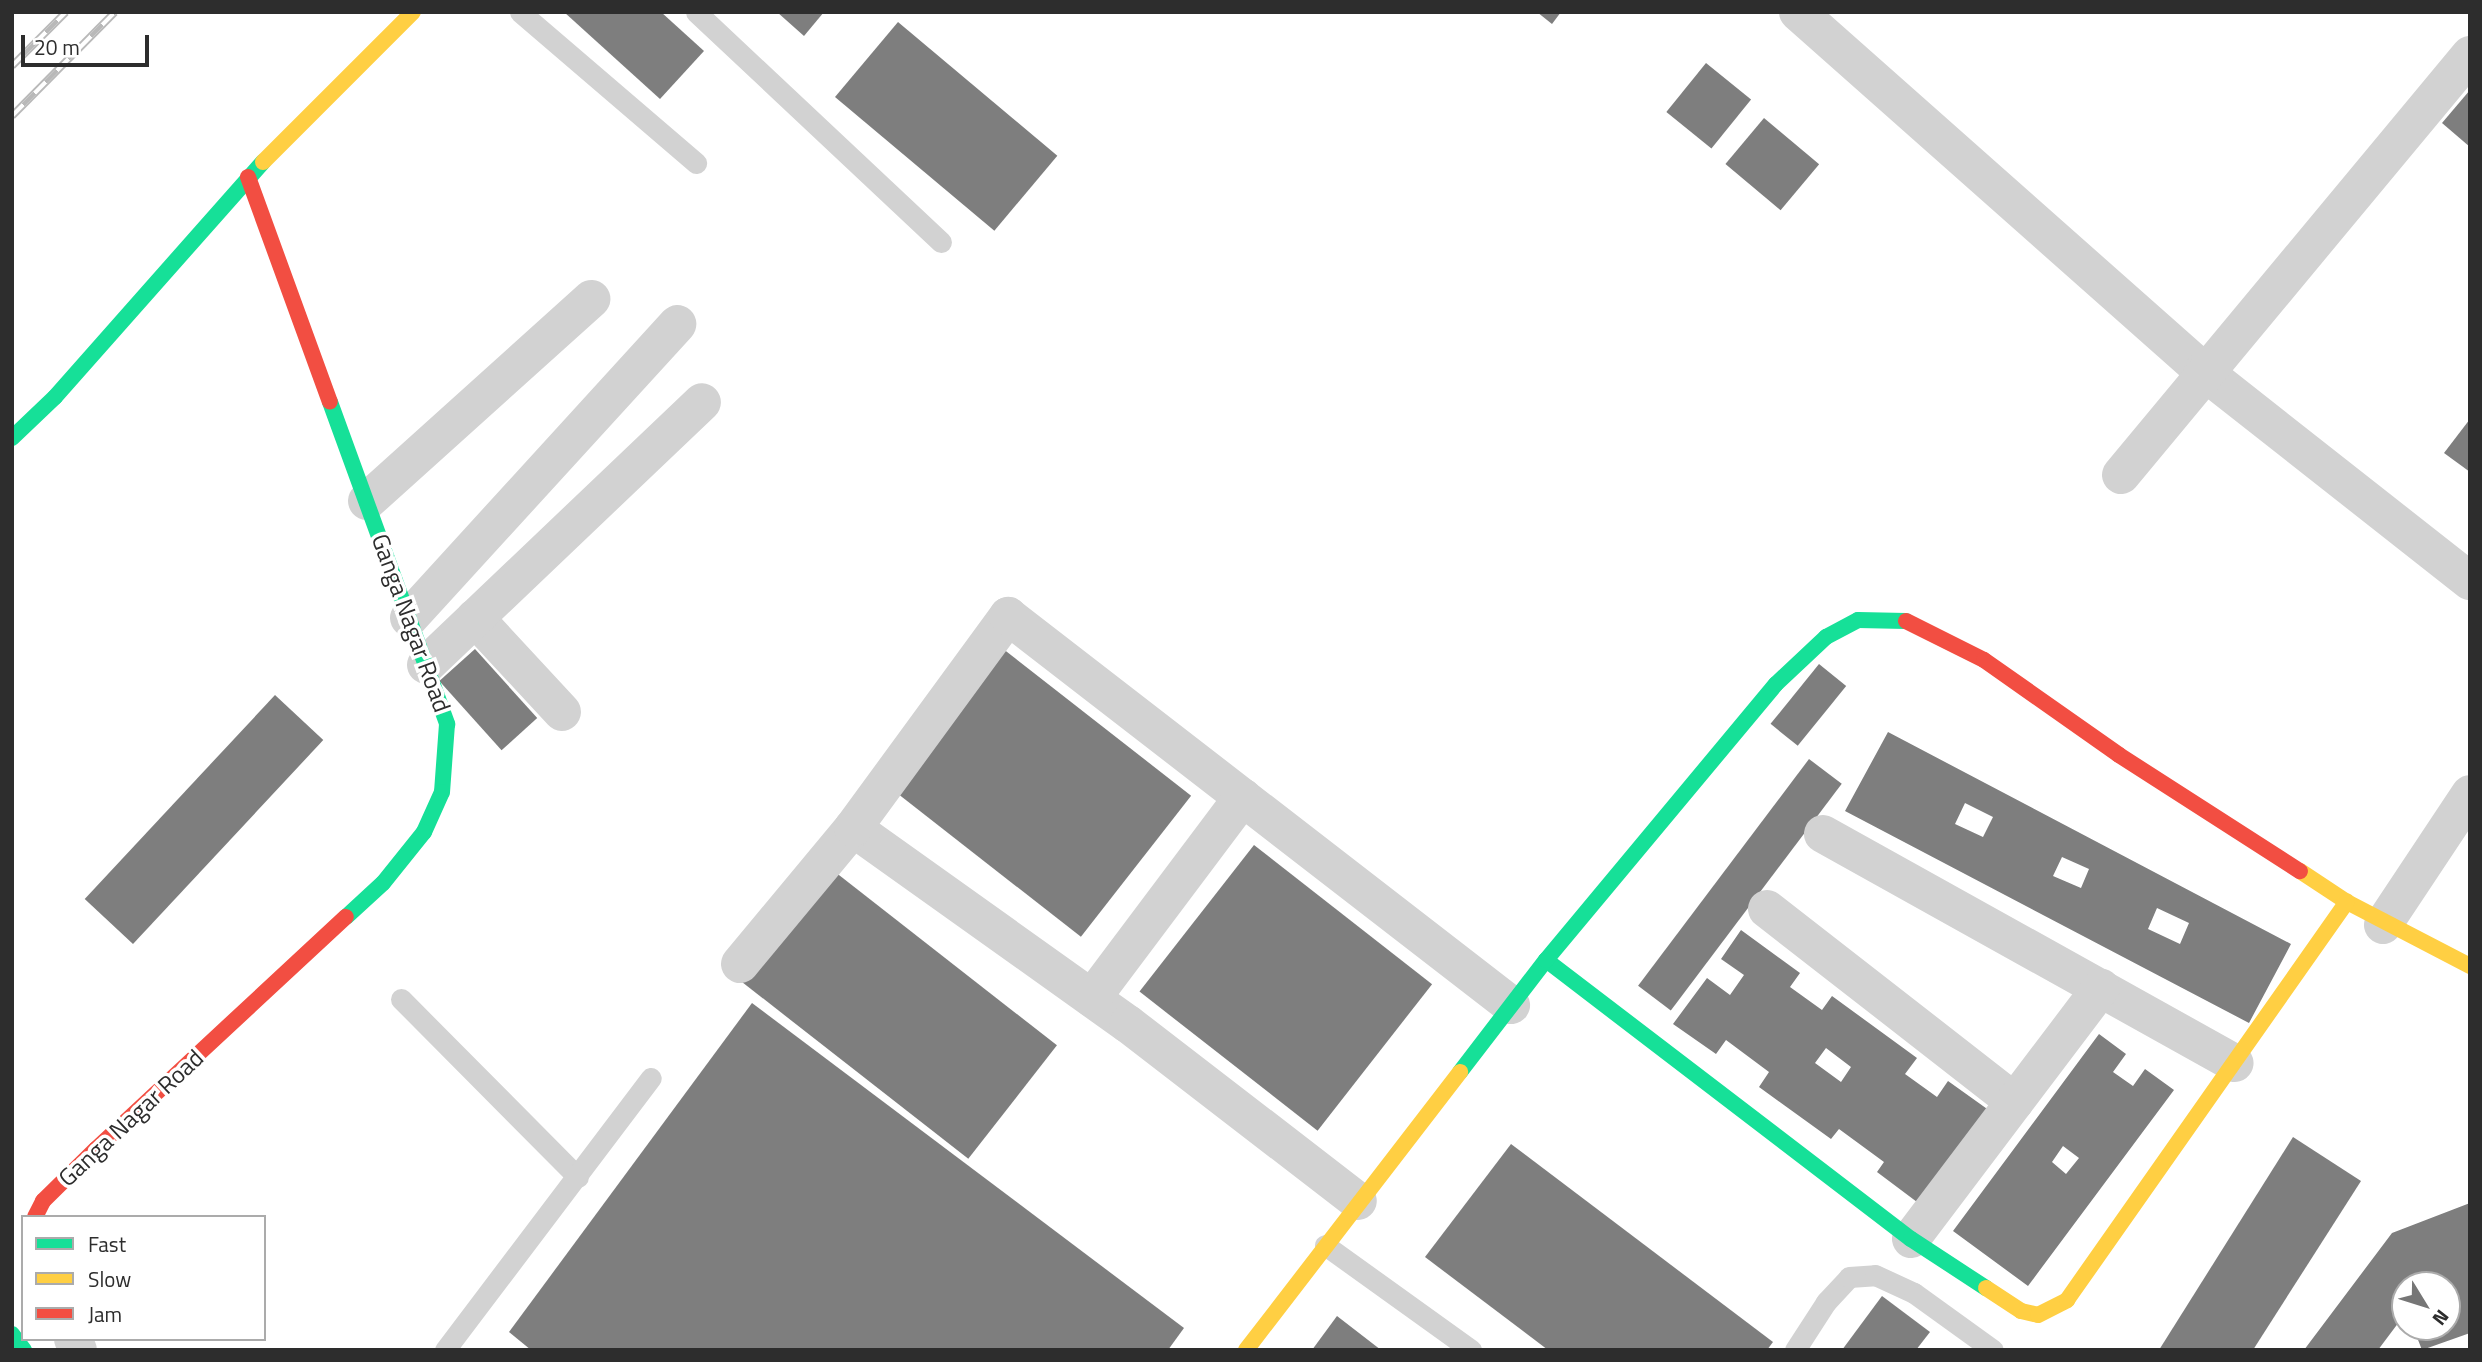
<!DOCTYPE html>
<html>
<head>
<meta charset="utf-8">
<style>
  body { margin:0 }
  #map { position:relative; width:2482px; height:1362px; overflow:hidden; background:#fff; font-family:"Titillium Web",sans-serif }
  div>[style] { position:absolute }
  .building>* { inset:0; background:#7e7e7e; transform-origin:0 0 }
  .lane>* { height:21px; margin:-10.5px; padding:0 10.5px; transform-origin:10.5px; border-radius:10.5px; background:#d2d2d2 }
  .street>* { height:38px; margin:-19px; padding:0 19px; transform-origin:19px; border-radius:19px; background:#d2d2d2 }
  .fast>* { height:16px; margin:-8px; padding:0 8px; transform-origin:8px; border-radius:8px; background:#16e098 }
  .slow>* { height:16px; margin:-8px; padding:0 8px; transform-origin:8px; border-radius:8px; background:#ffcf43 }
  .jam>* { height:16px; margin:-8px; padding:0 8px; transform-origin:8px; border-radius:8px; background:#f24e42 }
  .rail>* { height:8px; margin-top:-4px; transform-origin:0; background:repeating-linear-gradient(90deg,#fff 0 16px,#b9b9b9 0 32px); box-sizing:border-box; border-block:2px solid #b9b9b9 }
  span { translate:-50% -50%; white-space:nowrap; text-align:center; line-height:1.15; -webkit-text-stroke:7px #fff; paint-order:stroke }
  .street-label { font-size:24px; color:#2d2d2d }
  .frame { position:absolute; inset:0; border:14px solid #2d2d2d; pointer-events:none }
  .legend { position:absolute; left:21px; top:1215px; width:245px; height:126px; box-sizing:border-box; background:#fff; border:2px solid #ababab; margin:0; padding:9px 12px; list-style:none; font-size:21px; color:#2d2d2d }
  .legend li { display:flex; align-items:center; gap:14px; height:35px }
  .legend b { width:35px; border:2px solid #ababab }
  .north { position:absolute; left:2391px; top:1271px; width:70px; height:70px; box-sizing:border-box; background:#fff; border:2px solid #ababab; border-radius:50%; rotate:128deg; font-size:19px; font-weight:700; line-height:28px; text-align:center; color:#2d2d2d }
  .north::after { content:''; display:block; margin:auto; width:24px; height:32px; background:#767676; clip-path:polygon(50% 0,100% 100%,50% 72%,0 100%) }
  .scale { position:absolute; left:21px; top:35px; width:128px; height:32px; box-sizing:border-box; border:4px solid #2d2d2d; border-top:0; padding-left:9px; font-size:21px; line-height:24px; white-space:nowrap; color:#2d2d2d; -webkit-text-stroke:5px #fff; paint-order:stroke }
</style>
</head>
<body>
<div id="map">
  <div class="building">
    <div style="clip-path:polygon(564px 12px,661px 12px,704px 51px,660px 99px)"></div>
    <div style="clip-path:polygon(777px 12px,824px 12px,804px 36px)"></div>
    <div style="clip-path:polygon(1537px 12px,1561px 12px,1552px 24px)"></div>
    <div style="left:898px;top:22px;width:208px;height:98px;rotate:40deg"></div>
    <div style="left:1706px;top:63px;width:58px;height:63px;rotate:39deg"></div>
    <div style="clip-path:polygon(2470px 90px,2470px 147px,2442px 123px)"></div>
    <div style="left:1764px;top:118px;width:72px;height:60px;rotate:40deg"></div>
    <div style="clip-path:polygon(2470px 419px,2470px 472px,2444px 453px)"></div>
    <div style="left:1002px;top:648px;width:240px;height:179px;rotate:38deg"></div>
    <div style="left:475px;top:649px;width:93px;height:48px;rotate:48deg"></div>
    <div style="left:1819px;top:664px;width:35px;height:77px;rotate:39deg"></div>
    <div style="left:275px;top:695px;width:66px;height:279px;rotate:43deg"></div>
    <div style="clip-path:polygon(evenodd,1888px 732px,2291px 944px,2249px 1023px,1845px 811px,1888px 732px,1965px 803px,1993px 817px,1983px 837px,1955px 824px,1965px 803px,1888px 732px,2062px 857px,2089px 869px,2081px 888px,2053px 876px,2062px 857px,1888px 732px,2157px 908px,2189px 923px,2180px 944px,2148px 929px,2157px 908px)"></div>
    <div style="left:1809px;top:759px;width:41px;height:284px;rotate:37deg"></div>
    <div style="left:1254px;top:845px;width:226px;height:186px;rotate:38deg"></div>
    <div style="left:830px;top:868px;width:288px;height:144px;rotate:38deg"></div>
    <div style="clip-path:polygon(evenodd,1741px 930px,1800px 973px,1790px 987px,1822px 1010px,1832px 996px,1917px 1058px,1905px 1074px,1937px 1097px,1948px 1081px,1990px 1111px,1921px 1205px,1877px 1172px,1884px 1162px,1839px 1129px,1831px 1139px,1759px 1087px,1769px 1072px,1726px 1040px,1716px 1054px,1673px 1024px,1707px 978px,1730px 995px,1744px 975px,1721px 959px,1741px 930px,1826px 1048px,1851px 1067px,1841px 1082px,1815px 1063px,1826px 1048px)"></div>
    <div style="clip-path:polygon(752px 1003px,1184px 1328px,1168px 1350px,531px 1350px,509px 1332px)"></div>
    <div style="clip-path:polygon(evenodd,2099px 1034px,2126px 1054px,2113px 1072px,2133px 1086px,2145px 1069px,2174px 1090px,2028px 1286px,1953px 1231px,2099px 1034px,2063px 1146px,2079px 1158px,2066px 1174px,2052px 1162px,2063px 1146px)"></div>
    <div style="clip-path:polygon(2293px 1137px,2361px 1181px,2253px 1350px,2159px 1350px)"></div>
    <div style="clip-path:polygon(1511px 1144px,1773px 1342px,1767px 1350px,1548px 1350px,1425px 1257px)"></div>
    <div style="clip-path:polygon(2470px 1203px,2470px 1333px,2422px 1350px,2413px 1327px,2447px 1327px,2447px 1285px,2405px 1285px,2405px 1314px,2378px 1350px,2304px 1350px,2392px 1233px)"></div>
    <div style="clip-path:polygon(1882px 1296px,1930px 1332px,1916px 1350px,1842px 1350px)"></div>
    <div style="clip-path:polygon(1337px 1316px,1381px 1350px,1312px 1350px)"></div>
  </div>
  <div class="lane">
    <div style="left:520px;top:12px;width:232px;rotate:40.6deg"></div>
    <div style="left:696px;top:12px;width:336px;rotate:43.2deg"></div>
    <div style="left:401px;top:999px;width:251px;rotate:45.2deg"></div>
    <div style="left:1325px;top:1245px;width:180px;rotate:35.7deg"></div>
    <div style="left:445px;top:1350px;width:341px;rotate:-52.9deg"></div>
    <div style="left:1795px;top:1350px;width:57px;rotate:-57.1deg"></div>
    <div style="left:1826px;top:1302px;width:34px;rotate:-47deg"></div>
    <div style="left:1849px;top:1277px;width:26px;rotate:-4deg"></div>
    <div style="left:1875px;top:1275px;width:43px;rotate:24.8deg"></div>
    <div style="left:1914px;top:1293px;width:97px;rotate:35.8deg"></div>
  </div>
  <div class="street">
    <div style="left:1798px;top:12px;width:541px;rotate:41.55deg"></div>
    <div style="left:2203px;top:371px;width:340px;rotate:38.2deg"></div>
    <div style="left:2121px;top:475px;width:546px;rotate:-50.28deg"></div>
    <div style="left:367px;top:501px;width:302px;rotate:-42deg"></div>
    <div style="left:409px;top:618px;width:398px;rotate:-47.6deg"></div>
    <div style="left:475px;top:618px;width:128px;rotate:47.2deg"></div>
    <div style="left:426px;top:665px;width:381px;rotate:-43.6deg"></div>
    <div style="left:853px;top:828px;width:338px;rotate:35.5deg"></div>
    <div style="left:1128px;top:1024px;width:290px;rotate:37.6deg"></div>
    <div style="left:1823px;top:834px;width:471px;rotate:29.1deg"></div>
    <div style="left:1767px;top:909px;width:314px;rotate:37.9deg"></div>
    <div style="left:2383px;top:925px;width:157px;rotate:-56.4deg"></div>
    <div style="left:740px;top:964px;width:177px;rotate:-50.3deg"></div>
    <div style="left:853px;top:828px;width:263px;rotate:-53.8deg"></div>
    <div style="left:1008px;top:616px;width:636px;rotate:37.72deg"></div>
    <div style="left:1092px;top:998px;width:251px;rotate:-53.1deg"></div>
    <div style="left:1911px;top:1239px;width:315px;rotate:-52.9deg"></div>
    <div style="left:73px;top:1339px;width:12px;rotate:66deg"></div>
  </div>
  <div class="fast">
    <div style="left:330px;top:402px;width:343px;rotate:70deg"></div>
    <div style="left:447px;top:724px;width:68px;rotate:94.2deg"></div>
    <div style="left:442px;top:792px;width:44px;rotate:114.2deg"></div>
    <div style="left:424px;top:832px;width:65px;rotate:128.8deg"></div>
    <div style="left:383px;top:883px;width:50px;rotate:137.4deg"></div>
    <div style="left:12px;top:438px;width:59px;rotate:-43.6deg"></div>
    <div style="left:55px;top:397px;width:314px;rotate:-48.5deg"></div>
    <div style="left:1546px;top:960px;width:459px;rotate:37.4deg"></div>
    <div style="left:1911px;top:1239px;width:90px;rotate:33.2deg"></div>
    <div style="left:1460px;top:1072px;width:141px;rotate:-52.5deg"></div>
    <div style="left:1546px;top:960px;width:359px;rotate:-50.2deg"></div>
    <div style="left:1776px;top:684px;width:69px;rotate:-43.2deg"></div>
    <div style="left:1826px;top:637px;width:36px;rotate:-28deg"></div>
    <div style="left:1858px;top:620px;width:48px;rotate:1.2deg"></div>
    <div style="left:12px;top:1334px;width:20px;rotate:53deg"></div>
  </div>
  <div class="slow">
    <div style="left:263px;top:162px;width:212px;rotate:-45deg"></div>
    <div style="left:2300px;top:871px;width:56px;rotate:33.4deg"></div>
    <div style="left:2347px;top:902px;width:139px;rotate:27.5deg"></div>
    <div style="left:1986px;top:1288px;width:42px;rotate:33.3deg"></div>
    <div style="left:2021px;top:1311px;width:17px;rotate:13deg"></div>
    <div style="left:2038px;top:1315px;width:33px;rotate:-27deg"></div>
    <div style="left:2067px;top:1300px;width:487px;rotate:-54.9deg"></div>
    <div style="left:1246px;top:1350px;width:351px;rotate:-52.4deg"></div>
  </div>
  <div class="jam">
    <div style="left:248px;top:177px;width:239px;rotate:70deg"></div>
    <div style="left:1906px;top:621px;width:87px;rotate:26.6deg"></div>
    <div style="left:1984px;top:660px;width:165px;rotate:35.1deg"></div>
    <div style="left:2119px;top:755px;width:215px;rotate:32.7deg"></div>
    <div style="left:35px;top:1217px;width:18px;rotate:-63deg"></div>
    <div style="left:43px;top:1201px;width:74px;rotate:-44.5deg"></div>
    <div style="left:96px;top:1149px;width:341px;rotate:-42.9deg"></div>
  </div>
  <div class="rail">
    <div style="left:12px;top:66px;width:76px;rotate:-45deg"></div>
    <div style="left:12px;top:116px;width:146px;rotate:-45.3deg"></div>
  </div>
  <div class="street-label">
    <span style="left:411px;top:623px;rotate:70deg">Ganga Nagar Road</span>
    <span style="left:131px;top:1118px;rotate:-43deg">Ganga Nagar Road</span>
  </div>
  <div class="frame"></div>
  <ul class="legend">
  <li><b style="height:9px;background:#16e098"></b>Fast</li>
  <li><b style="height:9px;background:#ffcf43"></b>Slow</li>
  <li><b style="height:9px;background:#f24e42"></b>Jam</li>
  </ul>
  <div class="north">N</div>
  <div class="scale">20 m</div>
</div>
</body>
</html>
